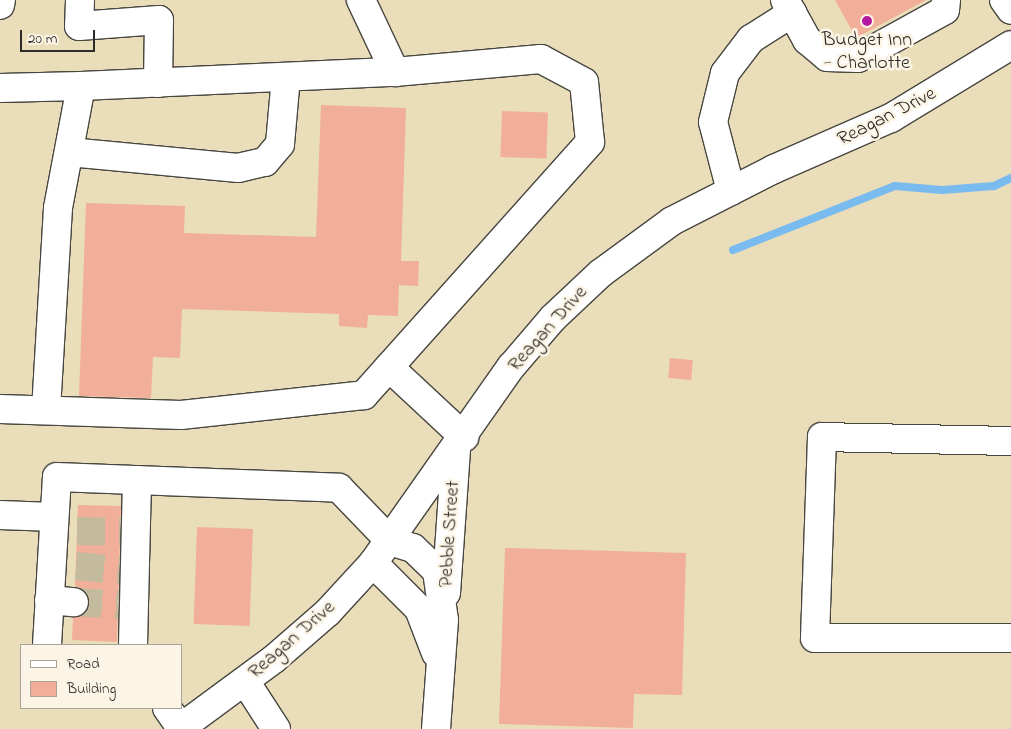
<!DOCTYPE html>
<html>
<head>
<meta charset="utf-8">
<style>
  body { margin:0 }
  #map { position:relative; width:1011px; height:729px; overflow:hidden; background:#eadeba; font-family:"Indie Flower",sans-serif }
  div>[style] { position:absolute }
  .stream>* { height:8px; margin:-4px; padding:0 4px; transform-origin:4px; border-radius:4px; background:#7abbef }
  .building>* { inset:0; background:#f1ae98; transform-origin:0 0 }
  .minor-tunnel>* { height:28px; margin-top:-14px; transform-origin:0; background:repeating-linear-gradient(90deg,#c4ba9d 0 28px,transparent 0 42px) }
  .roads { filter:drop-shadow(1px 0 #484640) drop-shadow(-1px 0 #484640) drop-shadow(0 1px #484640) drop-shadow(0 -1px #484640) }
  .minor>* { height:28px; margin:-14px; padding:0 14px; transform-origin:14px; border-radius:14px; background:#fff }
  .major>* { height:28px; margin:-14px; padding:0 14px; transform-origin:14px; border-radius:14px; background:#fff }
  .dots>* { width:14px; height:14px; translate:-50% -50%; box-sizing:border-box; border:2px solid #fcf5e5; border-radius:50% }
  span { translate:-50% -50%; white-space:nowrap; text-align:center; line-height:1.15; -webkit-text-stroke:5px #fcf5e5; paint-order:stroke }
  .poi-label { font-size:20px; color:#2b2b2b }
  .street-label { font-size:20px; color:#2b2b2b }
  .legend { position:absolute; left:20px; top:644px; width:162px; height:65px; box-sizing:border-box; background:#fcf5e5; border:1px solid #a8a49b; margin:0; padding:6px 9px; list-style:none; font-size:15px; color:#2b2b2b }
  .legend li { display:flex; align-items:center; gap:10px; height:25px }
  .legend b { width:25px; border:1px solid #a8a49b }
  .scale { position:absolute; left:20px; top:30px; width:75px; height:22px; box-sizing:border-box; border:2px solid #2b2b2b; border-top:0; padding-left:6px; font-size:15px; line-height:18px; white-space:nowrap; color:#2b2b2b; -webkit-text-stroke:4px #fcf5e5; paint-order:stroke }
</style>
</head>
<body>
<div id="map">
  <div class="stream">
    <div style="left:733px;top:250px;width:174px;rotate:-21.6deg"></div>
    <div style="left:895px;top:186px;width:47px;rotate:4.9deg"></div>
    <div style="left:942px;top:190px;width:52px;rotate:-4.4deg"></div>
    <div style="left:994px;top:186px;width:19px;rotate:-25deg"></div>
  </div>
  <div class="building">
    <div style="clip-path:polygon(835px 0,926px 0,856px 38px)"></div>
    <div style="clip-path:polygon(321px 105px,406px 108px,401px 261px,419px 261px,418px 286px,399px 285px,398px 316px,368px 315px,367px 328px,339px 326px,339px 314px,182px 309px,180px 358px,153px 357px,151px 398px,79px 396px,86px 203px,185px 206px,184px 233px,316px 237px)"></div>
    <div style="left:502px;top:111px;width:46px;height:46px;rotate:2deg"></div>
    <div style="left:670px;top:358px;width:23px;height:20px;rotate:5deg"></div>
    <div style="clip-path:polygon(78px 505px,121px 506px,117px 642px,72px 640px,73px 618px,87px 611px,90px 603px,83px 589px,75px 586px)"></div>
    <div style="left:197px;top:527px;width:56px;height:97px;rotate:2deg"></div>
    <div style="clip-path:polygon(505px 548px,686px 553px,682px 695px,634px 694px,633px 728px,499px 724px)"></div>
  </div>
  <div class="minor-tunnel">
    <div style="left:77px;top:531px;width:52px;rotate:1.1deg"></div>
    <div style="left:76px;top:566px;width:52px;rotate:5.5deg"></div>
    <div style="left:74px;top:602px;width:52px;rotate:3.3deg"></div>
  </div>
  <div class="roads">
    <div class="minor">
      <div style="left:80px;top:0;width:26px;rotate:92deg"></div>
      <div style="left:79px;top:26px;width:80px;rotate:-4.3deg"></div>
      <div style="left:159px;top:20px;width:63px;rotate:90.9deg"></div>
      <div style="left:785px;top:0;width:46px;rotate:61.2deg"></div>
      <div style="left:807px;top:40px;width:26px;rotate:40deg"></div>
      <div style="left:827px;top:57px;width:31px;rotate:2deg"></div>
      <div style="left:858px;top:58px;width:99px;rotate:-28.9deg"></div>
      <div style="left:945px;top:10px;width:10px;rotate:-84deg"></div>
      <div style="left:1004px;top:0;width:12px;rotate:55deg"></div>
      <div style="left:81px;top:86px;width:314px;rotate:-2.6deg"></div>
      <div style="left:0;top:88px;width:81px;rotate:-1.4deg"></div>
      <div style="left:81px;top:86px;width:124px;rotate:100.7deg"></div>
      <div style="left:58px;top:208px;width:202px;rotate:93.4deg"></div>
      <div style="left:69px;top:152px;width:170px;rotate:5.4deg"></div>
      <div style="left:238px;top:168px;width:28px;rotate:-13deg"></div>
      <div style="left:265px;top:162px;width:23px;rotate:-50deg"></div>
      <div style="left:280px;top:144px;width:67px;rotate:-84.9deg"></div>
      <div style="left:731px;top:191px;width:71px;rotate:-104.6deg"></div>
      <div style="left:713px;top:122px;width:50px;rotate:-76.2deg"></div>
      <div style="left:725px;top:73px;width:43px;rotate:-52.6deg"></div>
      <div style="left:751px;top:39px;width:49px;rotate:-32.4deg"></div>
      <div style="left:389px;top:367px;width:103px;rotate:43deg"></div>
      <div style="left:0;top:409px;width:181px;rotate:1.9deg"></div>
      <div style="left:181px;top:415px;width:184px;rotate:-6.2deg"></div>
      <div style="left:364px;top:395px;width:339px;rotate:-48.2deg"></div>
      <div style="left:590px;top:142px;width:60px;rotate:-95.7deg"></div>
      <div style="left:584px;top:82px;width:49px;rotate:-151.9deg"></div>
      <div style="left:541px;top:59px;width:147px;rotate:174.9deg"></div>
      <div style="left:395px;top:72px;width:80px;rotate:-115.3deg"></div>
      <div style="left:1011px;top:441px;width:189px;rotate:-178.8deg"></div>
      <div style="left:822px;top:437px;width:201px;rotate:92deg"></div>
      <div style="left:815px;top:638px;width:196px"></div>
      <div style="left:0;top:515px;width:54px;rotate:2.1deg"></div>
      <div style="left:373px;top:563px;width:65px;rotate:45deg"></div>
      <div style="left:419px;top:609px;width:47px;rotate:68.9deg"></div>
      <div style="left:446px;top:593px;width:144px;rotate:-86deg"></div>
      <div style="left:49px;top:600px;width:25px;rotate:5deg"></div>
      <div style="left:47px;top:645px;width:168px;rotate:-86.6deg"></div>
      <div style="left:57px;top:477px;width:282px;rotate:2.2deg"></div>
      <div style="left:339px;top:488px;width:74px;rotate:46.1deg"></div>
      <div style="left:390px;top:541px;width:24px;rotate:17deg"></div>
      <div style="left:413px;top:548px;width:33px;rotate:44deg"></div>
      <div style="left:437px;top:571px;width:49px;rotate:81.9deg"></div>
      <div style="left:444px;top:620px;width:109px;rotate:94.2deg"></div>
      <div style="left:133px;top:645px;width:165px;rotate:-88.6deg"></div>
      <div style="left:245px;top:681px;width:57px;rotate:57.1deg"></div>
      <div style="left:167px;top:708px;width:24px;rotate:55deg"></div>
      <div style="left:179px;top:729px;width:118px;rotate:-36.4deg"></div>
      <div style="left:274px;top:659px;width:72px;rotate:-41deg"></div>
      <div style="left:328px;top:612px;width:67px;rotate:-47.4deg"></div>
      <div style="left:373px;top:563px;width:240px;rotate:-54.9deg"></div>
      <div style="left:511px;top:367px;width:65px;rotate:-49.4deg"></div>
      <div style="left:553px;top:318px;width:66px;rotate:-43.2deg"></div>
      <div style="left:601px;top:273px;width:88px;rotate:-36.2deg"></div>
      <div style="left:672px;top:221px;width:114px;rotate:-27deg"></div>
      <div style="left:774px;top:169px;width:128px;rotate:-23.6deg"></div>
      <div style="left:891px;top:118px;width:140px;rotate:-31.3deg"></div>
    </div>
    <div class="major">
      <div style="left:0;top:5px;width:5px;rotate:-79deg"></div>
    </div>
  </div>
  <div class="dots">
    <div style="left:867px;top:21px;background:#b5179e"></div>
  </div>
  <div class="poi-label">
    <span style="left:867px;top:52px">Budget Inn<br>- Charlotte</span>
  </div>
  <div class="street-label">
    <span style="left:887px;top:117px;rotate:-27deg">Reagan Drive</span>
    <span style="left:548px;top:329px;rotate:-48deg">Reagan Drive</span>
    <span style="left:450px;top:534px;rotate:-86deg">Pebble Street</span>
    <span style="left:292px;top:640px;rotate:-41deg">Reagan Drive</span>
  </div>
  <ul class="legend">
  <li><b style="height:6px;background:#fff"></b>Road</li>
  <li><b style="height:14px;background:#f1ae98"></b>Building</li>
  </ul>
  <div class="scale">20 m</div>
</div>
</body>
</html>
